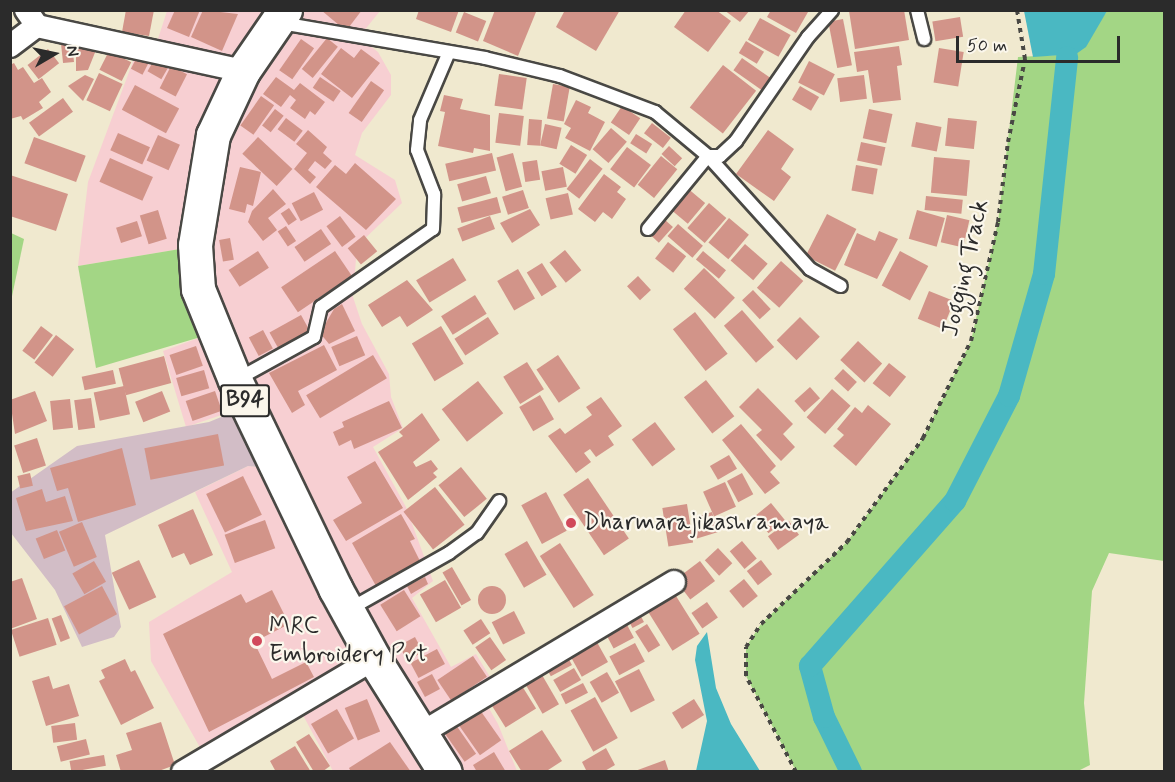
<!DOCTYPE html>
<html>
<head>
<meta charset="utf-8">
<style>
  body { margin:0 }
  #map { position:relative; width:1175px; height:782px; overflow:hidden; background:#f0e9cf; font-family:Mynerve,sans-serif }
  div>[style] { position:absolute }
  .built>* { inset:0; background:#f7cfd2 }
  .industrial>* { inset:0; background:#d2bdc6 }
  .green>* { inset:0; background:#a3d685 }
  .water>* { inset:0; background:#4ab8c2 }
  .canal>* { height:22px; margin:-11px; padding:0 11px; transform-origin:11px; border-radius:11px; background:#4ab8c2 }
  .building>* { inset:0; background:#d29489; transform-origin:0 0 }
  .round { border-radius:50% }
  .path>* { height:4px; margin-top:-2px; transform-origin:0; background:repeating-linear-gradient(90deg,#494844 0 4.5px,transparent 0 9px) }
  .roads { filter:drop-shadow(2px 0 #494844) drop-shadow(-2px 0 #494844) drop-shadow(0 2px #494844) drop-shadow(0 -2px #494844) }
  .lane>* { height:12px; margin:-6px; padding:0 6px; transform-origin:6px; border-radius:6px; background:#fff }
  .street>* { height:22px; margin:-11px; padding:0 11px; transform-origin:11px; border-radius:11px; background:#fff }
  .primary>* { height:33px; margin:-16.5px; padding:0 16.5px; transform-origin:16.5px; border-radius:16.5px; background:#fff }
  .dots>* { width:16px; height:16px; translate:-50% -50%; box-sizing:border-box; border:3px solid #fbf7ec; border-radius:50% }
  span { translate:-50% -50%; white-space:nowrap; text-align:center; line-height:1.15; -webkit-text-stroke:4.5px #fbf7ec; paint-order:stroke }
  .shield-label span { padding:2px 4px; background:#fbf7ec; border:2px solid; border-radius:4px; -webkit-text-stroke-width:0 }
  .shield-label { font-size:22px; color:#2b2b2b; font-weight:700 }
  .street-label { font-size:24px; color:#2b2b2b }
  .poi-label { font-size:24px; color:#2b2b2b }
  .left { translate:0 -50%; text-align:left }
  .frame { position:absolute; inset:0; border:12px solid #2b2b2b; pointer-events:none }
  .north { position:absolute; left:24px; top:24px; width:60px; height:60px; -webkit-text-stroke:4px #fbf7ec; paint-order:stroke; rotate:81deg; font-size:16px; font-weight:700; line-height:24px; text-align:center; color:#2b2b2b }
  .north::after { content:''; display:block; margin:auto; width:21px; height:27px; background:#2b2b2b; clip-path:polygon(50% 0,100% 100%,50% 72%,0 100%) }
  .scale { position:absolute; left:956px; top:36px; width:164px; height:27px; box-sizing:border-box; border:3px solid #2b2b2b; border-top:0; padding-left:8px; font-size:18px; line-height:21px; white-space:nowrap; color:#2b2b2b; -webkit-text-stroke:4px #fbf7ec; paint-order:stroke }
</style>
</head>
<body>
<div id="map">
  <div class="built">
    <div style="clip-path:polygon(167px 11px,380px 11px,359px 37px,378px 52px,391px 75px,391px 95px,362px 133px,355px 155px,395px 180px,402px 203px,357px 246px,353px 297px,362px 324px,389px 374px,391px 397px,403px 428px,373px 447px,406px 507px,433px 581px,412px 598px,451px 667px,476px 654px,496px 687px,482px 696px,498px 724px,517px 771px,333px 771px,297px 704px,206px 758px,151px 661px,149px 622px,232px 572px,195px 492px,248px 466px,277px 469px,248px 406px,186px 427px,163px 351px,204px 336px,186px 248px,78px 266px,88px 182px,138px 48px,154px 51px)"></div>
  </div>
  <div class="industrial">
    <div style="clip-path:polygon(248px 406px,277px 469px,248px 466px,105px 535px,121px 627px,114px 637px,82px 647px,55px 590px,11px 533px,10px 493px,77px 446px,209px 422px)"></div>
  </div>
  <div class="green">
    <div style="clip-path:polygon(1107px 11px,1164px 11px,1164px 561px,1109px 553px,1092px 591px,1084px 703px,1090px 765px,1076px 772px,796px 771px,746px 676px,746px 647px,761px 624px,847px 542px,923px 438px,971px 341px,998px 222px,1018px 57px,1076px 54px)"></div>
    <div style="clip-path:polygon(11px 233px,24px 239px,11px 301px)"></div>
    <div style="clip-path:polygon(186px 248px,204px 336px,96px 368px,78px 266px)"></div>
  </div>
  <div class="water">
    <div style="clip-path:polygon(1024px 11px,1024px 10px,1107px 11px,1086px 47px,1076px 54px,1033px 57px)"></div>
    <div style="clip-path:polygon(707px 632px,716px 688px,731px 724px,760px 771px,696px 771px,707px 721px,695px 660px,697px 646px)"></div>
  </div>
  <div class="canal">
    <div style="left:851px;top:772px;width:61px;rotate:-116.1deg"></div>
    <div style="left:824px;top:717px;width:53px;rotate:-105.4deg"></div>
    <div style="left:810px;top:666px;width:220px;rotate:-48.7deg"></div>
    <div style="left:955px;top:501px;width:118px;rotate:-62.8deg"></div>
    <div style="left:1009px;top:396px;width:127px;rotate:-74deg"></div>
    <div style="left:1044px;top:274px;width:218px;rotate:-83.9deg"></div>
  </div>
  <div class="building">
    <div style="clip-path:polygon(126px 10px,154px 10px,149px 36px,122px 32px)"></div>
    <div style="clip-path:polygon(175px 10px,200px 10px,189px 37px,167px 28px)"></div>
    <div style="clip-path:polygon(203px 10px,238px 14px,222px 51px,191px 37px)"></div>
    <div style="clip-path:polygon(321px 10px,362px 10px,346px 31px)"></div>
    <div style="clip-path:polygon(419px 10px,459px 10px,451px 32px,416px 19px)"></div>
    <div style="clip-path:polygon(495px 10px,536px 12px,518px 56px,483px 41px)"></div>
    <div style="clip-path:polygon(565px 10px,620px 10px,596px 51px,556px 27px)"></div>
    <div style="clip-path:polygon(686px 10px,716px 10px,731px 21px,708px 52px,674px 27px)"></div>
    <div style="clip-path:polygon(724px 10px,750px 10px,740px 22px)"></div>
    <div style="clip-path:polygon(771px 10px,806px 10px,808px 12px,796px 33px,767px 17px)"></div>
    <div style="clip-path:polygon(904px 10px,909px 40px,855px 49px,849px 11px)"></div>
    <div style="left:464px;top:12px;width:24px;height:22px;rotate:22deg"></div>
    <div style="left:960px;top:17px;width:20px;height:28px;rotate:81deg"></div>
    <div style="left:760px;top:18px;width:35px;height:25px;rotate:29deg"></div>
    <div style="left:843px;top:19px;width:47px;height:15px;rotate:79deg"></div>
    <div style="left:327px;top:38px;width:14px;height:40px;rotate:39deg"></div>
    <div style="left:301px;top:39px;width:16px;height:38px;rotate:35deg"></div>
    <div style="left:746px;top:41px;width:21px;height:14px;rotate:31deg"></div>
    <div style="left:72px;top:43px;width:19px;height:11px;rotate:84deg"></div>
    <div style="clip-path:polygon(76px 44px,96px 50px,88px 70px,76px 71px)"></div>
    <div style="clip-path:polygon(899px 46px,902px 65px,897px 66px,901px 100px,873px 103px,868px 70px,857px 72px,854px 52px)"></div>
    <div style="clip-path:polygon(341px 48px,354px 58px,361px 49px,380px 63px,352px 98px,321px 74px)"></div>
    <div style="left:939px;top:48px;width:25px;height:35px;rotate:9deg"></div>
    <div style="left:48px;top:49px;width:18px;height:26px;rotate:52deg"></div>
    <div style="left:109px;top:51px;width:25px;height:21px;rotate:27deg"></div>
    <div style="left:140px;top:51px;width:13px;height:20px;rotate:27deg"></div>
    <div style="left:742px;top:58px;width:37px;height:15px;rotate:35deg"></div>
    <div style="left:154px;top:60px;width:16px;height:13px;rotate:30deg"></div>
    <div style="left:809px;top:61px;width:29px;height:24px;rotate:27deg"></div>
    <div style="clip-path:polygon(14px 63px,18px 70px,23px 67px,34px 83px,42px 78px,51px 92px,39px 102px,43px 108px,23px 120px,21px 116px,10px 119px,10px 65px)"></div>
    <div style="left:723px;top:65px;width:42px;height:54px;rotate:38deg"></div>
    <div style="left:171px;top:66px;width:18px;height:25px;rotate:27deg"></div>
    <div style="left:99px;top:73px;width:26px;height:30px;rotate:25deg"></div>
    <div style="left:499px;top:74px;width:28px;height:32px;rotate:8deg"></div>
    <div style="clip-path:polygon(85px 75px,94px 79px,83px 101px,68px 86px)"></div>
    <div style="left:864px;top:75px;width:24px;height:27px;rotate:83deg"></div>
    <div style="clip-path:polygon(276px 77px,294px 90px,300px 83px,325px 102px,315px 115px,310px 111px,305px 119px,290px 108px,296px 100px,290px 95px,281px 107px,263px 94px)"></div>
    <div style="left:320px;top:77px;width:25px;height:13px;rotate:34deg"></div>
    <div style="left:371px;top:81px;width:16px;height:39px;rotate:35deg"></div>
    <div style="left:553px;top:84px;width:17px;height:35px;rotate:10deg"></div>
    <div style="left:135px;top:85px;width:50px;height:28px;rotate:28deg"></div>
    <div style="left:800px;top:86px;width:22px;height:16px;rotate:30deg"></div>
    <div style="clip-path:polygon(444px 95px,463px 99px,460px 109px,490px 115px,490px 151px,474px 148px,473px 153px,438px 146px,445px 112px,440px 111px)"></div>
    <div style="left:261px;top:96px;width:16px;height:36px;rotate:35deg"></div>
    <div style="left:63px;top:98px;width:17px;height:42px;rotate:54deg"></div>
    <div style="clip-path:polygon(576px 100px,591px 107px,588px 113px,605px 122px,590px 151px,565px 138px,571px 128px,564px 124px)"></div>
    <div style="left:622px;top:106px;width:22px;height:20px;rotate:34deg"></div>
    <div style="left:275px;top:109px;width:11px;height:21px;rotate:38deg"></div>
    <div style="left:869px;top:109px;width:24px;height:30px;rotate:12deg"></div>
    <div style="left:499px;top:113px;width:25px;height:30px;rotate:7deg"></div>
    <div style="left:286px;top:118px;width:21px;height:14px;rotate:37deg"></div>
    <div style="left:948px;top:118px;width:29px;height:28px;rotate:6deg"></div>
    <div style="left:529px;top:119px;width:13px;height:26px;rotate:4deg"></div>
    <div style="left:916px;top:122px;width:26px;height:25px;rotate:11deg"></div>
    <div style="left:652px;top:123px;width:24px;height:13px;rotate:38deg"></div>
    <div style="left:545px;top:124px;width:17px;height:22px;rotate:13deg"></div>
    <div style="left:611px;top:128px;width:21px;height:28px;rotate:41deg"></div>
    <div style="clip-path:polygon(308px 130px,327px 147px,323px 153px,332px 161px,325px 169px,315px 161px,308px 170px,316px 177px,310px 184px,294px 169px,307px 153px,296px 144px)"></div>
    <div style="clip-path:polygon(768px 130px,794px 149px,781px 169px,791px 177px,774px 201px,736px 174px)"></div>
    <div style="left:118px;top:133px;width:35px;height:19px;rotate:24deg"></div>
    <div style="left:636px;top:134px;width:19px;height:11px;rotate:32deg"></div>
    <div style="left:158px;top:135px;width:24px;height:28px;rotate:24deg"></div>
    <div style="left:34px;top:137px;width:55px;height:28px;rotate:20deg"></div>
    <div style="left:258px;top:137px;width:47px;height:23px;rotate:43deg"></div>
    <div style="left:861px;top:142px;width:25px;height:19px;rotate:12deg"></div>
    <div style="left:571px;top:145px;width:19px;height:22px;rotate:32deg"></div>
    <div style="left:669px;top:146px;width:18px;height:11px;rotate:43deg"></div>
    <div style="left:627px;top:147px;width:30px;height:28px;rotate:37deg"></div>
    <div style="left:492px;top:153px;width:18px;height:48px;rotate:77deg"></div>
    <div style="left:513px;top:153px;width:35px;height:17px;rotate:75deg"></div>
    <div style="left:661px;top:156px;width:21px;height:37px;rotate:39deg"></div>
    <div style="left:934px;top:157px;width:36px;height:36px;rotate:5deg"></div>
    <div style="left:110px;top:158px;width:47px;height:26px;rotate:24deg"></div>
    <div style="left:590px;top:159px;width:16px;height:38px;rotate:38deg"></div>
    <div style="left:537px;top:160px;width:20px;height:15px;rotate:81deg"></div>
    <div style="clip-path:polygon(355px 163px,396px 199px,366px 230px,316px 187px,335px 165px,346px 174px)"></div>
    <div style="left:856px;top:165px;width:22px;height:26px;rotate:10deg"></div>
    <div style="clip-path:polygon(240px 167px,261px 172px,253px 206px,247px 204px,245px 213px,229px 209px)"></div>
    <div style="left:563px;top:167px;width:20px;height:22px;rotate:79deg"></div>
    <div style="clip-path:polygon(604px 174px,621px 187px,617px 192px,626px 199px,612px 219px,603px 212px,595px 222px,578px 209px)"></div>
    <div style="clip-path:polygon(10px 175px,68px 194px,56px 231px,10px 216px)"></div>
    <div style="left:486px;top:176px;width:18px;height:30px;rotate:74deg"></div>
    <div style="left:686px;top:187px;width:25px;height:27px;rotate:40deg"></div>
    <div style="clip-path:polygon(273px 189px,286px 204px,268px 218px,277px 230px,263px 241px,248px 222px,252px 211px)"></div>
    <div style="left:523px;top:190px;width:19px;height:22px;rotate:72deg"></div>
    <div style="left:314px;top:192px;width:20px;height:25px;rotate:63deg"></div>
    <div style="left:568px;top:193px;width:22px;height:23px;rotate:77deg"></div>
    <div style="left:926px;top:196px;width:37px;height:14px;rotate:6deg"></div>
    <div style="left:497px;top:197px;width:16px;height:41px;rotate:75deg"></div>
    <div style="left:709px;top:203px;width:23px;height:33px;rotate:41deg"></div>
    <div style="left:289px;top:208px;width:14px;height:10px;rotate:56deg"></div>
    <div style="clip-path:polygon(530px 209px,540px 225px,512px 243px,500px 223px)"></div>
    <div style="left:158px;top:210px;width:30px;height:19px;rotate:73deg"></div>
    <div style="left:917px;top:210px;width:29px;height:30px;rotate:16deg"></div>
    <div style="left:827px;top:214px;width:33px;height:47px;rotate:27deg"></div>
    <div style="left:947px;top:215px;width:23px;height:28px;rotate:13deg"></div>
    <div style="left:340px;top:216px;width:26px;height:17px;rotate:53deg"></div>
    <div style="left:490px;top:216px;width:14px;height:35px;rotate:69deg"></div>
    <div style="left:729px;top:218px;width:26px;height:32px;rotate:40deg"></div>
    <div style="left:664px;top:219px;width:12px;height:21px;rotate:42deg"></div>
    <div style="left:137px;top:221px;width:16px;height:22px;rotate:72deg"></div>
    <div style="left:678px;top:224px;width:33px;height:16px;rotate:41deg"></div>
    <div style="left:286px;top:226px;width:18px;height:10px;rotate:56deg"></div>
    <div style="left:321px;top:229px;width:18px;height:32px;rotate:56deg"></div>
    <div style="clip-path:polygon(879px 231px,898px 239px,877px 279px,844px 265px,857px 233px,875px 241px)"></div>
    <div style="left:364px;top:235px;width:21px;height:21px;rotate:51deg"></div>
    <div style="left:230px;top:238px;width:22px;height:11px;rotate:80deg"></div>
    <div style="left:668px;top:242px;width:23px;height:21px;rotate:38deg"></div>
    <div style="left:745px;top:244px;width:30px;height:22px;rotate:41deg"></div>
    <div style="left:565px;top:250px;width:26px;height:20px;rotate:51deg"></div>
    <div style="left:258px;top:251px;width:20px;height:35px;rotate:57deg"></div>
    <div style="left:335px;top:251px;width:30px;height:65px;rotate:56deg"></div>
    <div style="left:703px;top:251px;width:30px;height:11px;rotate:40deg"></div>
    <div style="left:900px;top:251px;width:32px;height:39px;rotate:28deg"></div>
    <div style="left:453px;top:258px;width:26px;height:43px;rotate:59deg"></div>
    <div style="left:781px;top:261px;width:30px;height:36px;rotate:42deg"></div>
    <div style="left:542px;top:263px;width:28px;height:18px;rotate:58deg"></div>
    <div style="left:704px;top:268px;width:43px;height:29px;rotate:44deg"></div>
    <div style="left:518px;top:269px;width:34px;height:24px;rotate:60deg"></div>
    <div style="left:638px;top:276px;width:19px;height:15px;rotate:47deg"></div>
    <div style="clip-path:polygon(407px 280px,433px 310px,407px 327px,400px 316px,382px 327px,368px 305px)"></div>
    <div style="left:753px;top:290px;width:26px;height:15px;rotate:47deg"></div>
    <div style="left:929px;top:291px;width:27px;height:30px;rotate:22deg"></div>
    <div style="left:475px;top:295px;width:22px;height:40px;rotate:58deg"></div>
    <div style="clip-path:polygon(342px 304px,355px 331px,329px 344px,320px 333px,334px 309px)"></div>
    <div style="left:742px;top:310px;width:49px;height:24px;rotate:49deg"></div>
    <div style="left:695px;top:312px;width:53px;height:28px;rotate:52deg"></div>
    <div style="left:301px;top:315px;width:18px;height:36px;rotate:61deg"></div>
    <div style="left:488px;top:317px;width:20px;height:40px;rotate:57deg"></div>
    <div style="left:800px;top:317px;width:28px;height:33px;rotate:45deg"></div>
    <div style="left:41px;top:326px;width:15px;height:31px;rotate:37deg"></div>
    <div style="left:441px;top:326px;width:44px;height:34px;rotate:59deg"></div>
    <div style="left:263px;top:330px;width:21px;height:16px;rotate:62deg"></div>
    <div style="left:56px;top:335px;width:23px;height:35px;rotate:38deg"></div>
    <div style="left:357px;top:336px;width:21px;height:28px;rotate:67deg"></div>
    <div style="left:858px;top:341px;width:33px;height:26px;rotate:43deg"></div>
    <div style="clip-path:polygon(324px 345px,337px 370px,298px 391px,305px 405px,292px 413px,269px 373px)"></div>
    <div style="left:196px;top:346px;width:21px;height:28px;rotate:71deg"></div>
    <div style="left:373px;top:355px;width:27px;height:78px;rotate:59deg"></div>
    <div style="left:558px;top:355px;width:40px;height:26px;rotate:56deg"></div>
    <div style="left:164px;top:356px;width:28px;height:47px;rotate:75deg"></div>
    <div style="left:527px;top:362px;width:32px;height:28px;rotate:58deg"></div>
    <div style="left:889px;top:363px;width:22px;height:26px;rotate:39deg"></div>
    <div style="left:843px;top:369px;width:19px;height:13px;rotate:43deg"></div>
    <div style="left:113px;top:370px;width:14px;height:32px;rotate:78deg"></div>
    <div style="left:204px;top:370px;width:19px;height:29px;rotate:74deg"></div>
    <div style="left:706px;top:380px;width:46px;height:28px;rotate:52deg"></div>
    <div style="left:478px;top:381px;width:41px;height:46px;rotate:52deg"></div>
    <div style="left:124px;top:386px;width:29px;height:31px;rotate:78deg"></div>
    <div style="left:810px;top:387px;width:15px;height:21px;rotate:48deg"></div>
    <div style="clip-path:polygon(758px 388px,793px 424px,783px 434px,795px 447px,781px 461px,756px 435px,762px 430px,739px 407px)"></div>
    <div style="left:832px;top:389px;width:25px;height:38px;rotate:42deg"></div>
    <div style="clip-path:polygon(35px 391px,47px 421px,15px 434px,10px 400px)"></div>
    <div style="left:162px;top:391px;width:22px;height:29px;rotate:68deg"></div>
    <div style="left:215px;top:391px;width:21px;height:31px;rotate:71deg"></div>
    <div style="left:540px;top:395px;width:28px;height:24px;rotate:60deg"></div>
    <div style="clip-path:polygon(601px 397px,622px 426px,608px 436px,614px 445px,596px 457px,590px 449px,584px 453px,591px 462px,576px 473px,548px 436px,560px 428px,565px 434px,592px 415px,586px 407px)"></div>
    <div style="left:91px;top:398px;width:30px;height:17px;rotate:82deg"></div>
    <div style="left:70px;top:399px;width:29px;height:20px;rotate:84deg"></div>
    <div style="clip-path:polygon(389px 401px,402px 428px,354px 449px,351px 440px,339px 446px,333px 432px,344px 427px,342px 422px)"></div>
    <div style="clip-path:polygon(868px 405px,891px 424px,856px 466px,833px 446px,844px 435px,837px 429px,855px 407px,862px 413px)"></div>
    <div style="clip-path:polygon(422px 413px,440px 440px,413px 462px,416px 467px,431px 460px,438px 469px,433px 473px,437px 477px,408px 500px,378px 452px,403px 436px,399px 432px)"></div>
    <div style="left:655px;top:422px;width:34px;height:29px;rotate:53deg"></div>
    <div style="clip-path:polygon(741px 424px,776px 466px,770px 472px,780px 483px,765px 494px,722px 440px)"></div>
    <div style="left:218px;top:434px;width:32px;height:75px;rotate:79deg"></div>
    <div style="left:37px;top:438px;width:29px;height:24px;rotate:72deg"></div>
    <div style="clip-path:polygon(122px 448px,136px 505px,78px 522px,68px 488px,57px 491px,50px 468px)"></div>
    <div style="left:729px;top:455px;width:16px;height:22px;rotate:60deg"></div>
    <div style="clip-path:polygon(375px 461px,403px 508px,346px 541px,333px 520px,362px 503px,347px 477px)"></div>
    <div style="left:461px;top:467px;width:41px;height:29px;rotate:51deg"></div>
    <div style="left:30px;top:473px;width:13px;height:13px;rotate:77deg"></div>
    <div style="left:742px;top:473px;width:24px;height:17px;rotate:62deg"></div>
    <div style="left:243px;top:476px;width:43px;height:41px;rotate:64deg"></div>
    <div style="left:588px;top:478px;width:73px;height:30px;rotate:56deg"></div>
    <div style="left:725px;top:482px;width:27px;height:24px;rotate:66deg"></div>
    <div style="left:435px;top:487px;width:48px;height:40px;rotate:52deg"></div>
    <div style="clip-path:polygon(42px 489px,46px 502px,65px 496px,73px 521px,26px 531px,16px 498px)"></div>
    <div style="left:546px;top:492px;width:44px;height:28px;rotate:62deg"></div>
    <div style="left:771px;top:503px;width:22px;height:21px;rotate:51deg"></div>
    <div style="left:687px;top:504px;width:39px;height:25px;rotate:81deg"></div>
    <div style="clip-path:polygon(193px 509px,213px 555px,190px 565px,184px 553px,172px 558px,158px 525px)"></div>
    <div style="left:712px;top:512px;width:21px;height:22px;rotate:73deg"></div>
    <div style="clip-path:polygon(401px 514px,415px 539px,410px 541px,420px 561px,376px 586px,352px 543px)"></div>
    <div style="left:265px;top:520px;width:30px;height:43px;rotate:70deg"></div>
    <div style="left:789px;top:521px;width:17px;height:26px;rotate:54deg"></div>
    <div style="left:82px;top:522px;width:38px;height:25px;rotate:67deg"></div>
    <div style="left:57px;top:530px;width:22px;height:23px;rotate:68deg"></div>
    <div style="left:527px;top:541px;width:39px;height:26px;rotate:60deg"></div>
    <div style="left:742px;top:541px;width:23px;height:16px;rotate:50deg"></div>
    <div style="left:560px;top:543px;width:62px;height:24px;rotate:57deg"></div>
    <div style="left:718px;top:548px;width:21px;height:18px;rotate:47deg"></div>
    <div style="left:139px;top:560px;width:41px;height:30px;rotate:65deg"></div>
    <div style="left:761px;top:560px;width:18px;height:18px;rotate:52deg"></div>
    <div style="left:94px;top:561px;width:24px;height:25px;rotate:60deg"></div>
    <div style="left:700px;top:561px;width:25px;height:31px;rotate:53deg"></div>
    <div style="left:452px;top:567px;width:38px;height:11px;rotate:60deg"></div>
    <div style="clip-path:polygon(425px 577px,428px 584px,411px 594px,407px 586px)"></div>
    <div style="clip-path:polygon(22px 578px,37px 619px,10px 629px,10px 582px)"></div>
    <div style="left:744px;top:579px;width:22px;height:19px;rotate:51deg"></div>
    <div style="left:445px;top:580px;width:32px;height:29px;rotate:60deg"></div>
    <div style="left:102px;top:586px;width:32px;height:43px;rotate:62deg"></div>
    <div class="round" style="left:478px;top:586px;width:28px;height:28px"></div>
    <div style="left:671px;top:588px;width:54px;height:32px;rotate:58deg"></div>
    <div style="clip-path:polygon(272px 590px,289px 624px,254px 642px,272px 679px,306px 662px,314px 677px,209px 732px,163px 634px,241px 594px,246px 603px)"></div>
    <div style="left:404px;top:590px;width:31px;height:28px;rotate:58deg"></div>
    <div style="left:707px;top:602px;width:19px;height:19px;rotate:55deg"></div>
    <div style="left:636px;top:607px;width:17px;height:13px;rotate:62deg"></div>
    <div style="left:514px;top:611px;width:25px;height:25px;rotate:63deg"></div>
    <div style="left:61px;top:615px;width:25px;height:10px;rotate:69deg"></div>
    <div style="left:48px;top:618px;width:28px;height:39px;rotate:72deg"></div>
    <div style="left:481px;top:619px;width:17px;height:21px;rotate:57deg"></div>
    <div style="left:625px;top:621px;width:19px;height:23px;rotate:62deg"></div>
    <div style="left:647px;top:624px;width:25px;height:14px;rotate:58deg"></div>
    <div style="left:593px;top:635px;width:31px;height:30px;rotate:61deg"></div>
    <div style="left:415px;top:637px;width:17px;height:18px;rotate:62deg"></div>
    <div style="left:490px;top:637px;width:28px;height:18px;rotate:55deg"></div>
    <div style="left:635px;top:643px;width:21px;height:29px;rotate:62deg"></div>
    <div style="left:437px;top:649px;width:17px;height:30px;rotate:62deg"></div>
    <div style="left:564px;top:650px;width:17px;height:24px;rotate:62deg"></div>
    <div style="left:473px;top:656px;width:25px;height:43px;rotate:56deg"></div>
    <div style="clip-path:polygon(125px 659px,131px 672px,135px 670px,154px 708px,121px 725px,99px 681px,105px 678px,101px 670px)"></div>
    <div style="left:538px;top:668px;width:42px;height:19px;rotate:60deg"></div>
    <div style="left:574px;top:668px;width:14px;height:24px;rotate:60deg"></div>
    <div style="left:639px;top:669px;width:35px;height:27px;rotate:63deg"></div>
    <div style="left:607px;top:672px;width:24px;height:20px;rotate:60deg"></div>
    <div style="left:432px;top:674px;width:17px;height:17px;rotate:62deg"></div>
    <div style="clip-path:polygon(49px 676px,53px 689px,69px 684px,79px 716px,46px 726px,32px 681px)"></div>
    <div style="left:517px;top:678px;width:36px;height:36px;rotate:58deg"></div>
    <div style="left:583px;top:683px;width:11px;height:25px;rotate:63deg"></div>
    <div style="left:595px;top:697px;width:47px;height:28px;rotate:61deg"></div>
    <div style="left:367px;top:699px;width:35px;height:24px;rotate:68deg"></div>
    <div style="left:694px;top:699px;width:19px;height:26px;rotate:58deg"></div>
    <div style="left:337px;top:709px;width:34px;height:30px;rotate:60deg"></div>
    <div style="left:480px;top:710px;width:37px;height:26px;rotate:55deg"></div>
    <div style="clip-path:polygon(161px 722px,175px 765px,156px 772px,121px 772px,116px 755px,132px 750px,126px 733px)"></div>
    <div style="left:75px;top:723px;width:17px;height:24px;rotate:83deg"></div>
    <div style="left:456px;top:725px;width:35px;height:14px;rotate:55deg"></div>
    <div style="clip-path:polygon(542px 730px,562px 761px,545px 772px,522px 772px,509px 751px)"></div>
    <div style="clip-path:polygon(309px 734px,330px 766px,322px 772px,314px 772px,296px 742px)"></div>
    <div style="left:86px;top:739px;width:16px;height:30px;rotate:76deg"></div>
    <div style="clip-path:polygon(390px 742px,411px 772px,351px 772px,349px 768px)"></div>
    <div style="clip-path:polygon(295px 746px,311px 772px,276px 772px,270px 761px)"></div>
    <div style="clip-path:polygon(606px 748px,615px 765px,603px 772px,587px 772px,582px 762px)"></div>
    <div style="clip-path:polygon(494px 752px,506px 772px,477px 772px,473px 765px)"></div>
    <div style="left:104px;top:755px;width:11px;height:35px;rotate:80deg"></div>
    <div style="clip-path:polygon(665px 760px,669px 772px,635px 772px,635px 771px)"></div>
  </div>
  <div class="path">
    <div style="left:796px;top:772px;width:108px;rotate:-117.5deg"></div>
    <div style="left:746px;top:676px;width:29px;rotate:-90deg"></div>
    <div style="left:746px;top:647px;width:27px;rotate:-57deg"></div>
    <div style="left:761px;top:624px;width:119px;rotate:-43.6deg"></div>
    <div style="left:847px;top:542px;width:129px;rotate:-53.8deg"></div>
    <div style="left:923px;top:438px;width:108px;rotate:-63.7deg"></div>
    <div style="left:971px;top:341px;width:122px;rotate:-77.2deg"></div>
    <div style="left:998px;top:222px;width:81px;rotate:-82.9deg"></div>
    <div style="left:1008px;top:142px;width:85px;rotate:-78.4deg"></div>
    <div style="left:1025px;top:59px;width:50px;rotate:-99.3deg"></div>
  </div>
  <div class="roads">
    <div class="lane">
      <div style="left:917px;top:10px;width:30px;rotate:76deg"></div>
      <div style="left:281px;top:23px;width:207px;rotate:9.7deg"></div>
      <div style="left:485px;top:58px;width:77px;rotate:13.5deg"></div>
      <div style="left:560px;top:76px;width:102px;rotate:20.8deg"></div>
      <div style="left:655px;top:112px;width:69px;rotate:39.7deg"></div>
      <div style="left:708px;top:156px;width:152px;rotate:47.9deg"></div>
      <div style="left:810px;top:269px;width:35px;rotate:29deg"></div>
      <div style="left:648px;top:229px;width:94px;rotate:-50.6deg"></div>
      <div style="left:708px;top:156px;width:12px"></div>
      <div style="left:720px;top:156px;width:22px;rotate:-43deg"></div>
      <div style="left:736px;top:141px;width:126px;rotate:-55.3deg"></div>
      <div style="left:808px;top:37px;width:36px;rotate:-48deg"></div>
      <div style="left:236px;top:380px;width:89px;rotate:-28.9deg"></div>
      <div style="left:314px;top:337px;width:31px;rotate:-77deg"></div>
      <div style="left:321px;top:307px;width:136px;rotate:-34.9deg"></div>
      <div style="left:433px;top:229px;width:35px;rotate:-88deg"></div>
      <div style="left:434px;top:194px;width:47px;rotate:-111.1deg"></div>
      <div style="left:417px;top:150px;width:30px;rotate:-84deg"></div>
      <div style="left:420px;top:120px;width:74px;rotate:-66.9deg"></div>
      <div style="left:348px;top:610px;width:116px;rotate:-29.4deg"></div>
      <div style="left:449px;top:553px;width:34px;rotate:-36deg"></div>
      <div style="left:477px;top:533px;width:39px;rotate:-55deg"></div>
    </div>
    <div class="street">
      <div style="left:26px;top:10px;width:19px;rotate:55deg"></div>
      <div style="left:37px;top:26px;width:211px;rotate:12.3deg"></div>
      <div style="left:10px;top:46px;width:34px;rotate:-37deg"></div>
      <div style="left:420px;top:734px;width:296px;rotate:-30.9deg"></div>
      <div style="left:183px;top:772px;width:222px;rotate:-30.6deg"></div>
    </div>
    <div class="primary">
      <div style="left:285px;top:10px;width:74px;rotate:124.5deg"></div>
      <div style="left:243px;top:71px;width:71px;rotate:115.1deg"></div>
      <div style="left:213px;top:135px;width:111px;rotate:99.3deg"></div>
      <div style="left:195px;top:245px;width:44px;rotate:86.1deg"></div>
      <div style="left:198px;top:289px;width:98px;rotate:67.9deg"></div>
      <div style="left:235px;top:380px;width:231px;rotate:64.3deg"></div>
      <div style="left:335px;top:588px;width:81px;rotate:61.2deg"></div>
      <div style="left:374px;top:659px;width:133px;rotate:57.9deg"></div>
    </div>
  </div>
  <div class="dots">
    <div style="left:571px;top:523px;background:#d1495b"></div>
    <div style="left:257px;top:641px;background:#d1495b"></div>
  </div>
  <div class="shield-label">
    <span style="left:245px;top:401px">B94</span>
  </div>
  <div class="street-label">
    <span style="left:966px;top:268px;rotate:-77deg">Jogging Track</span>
  </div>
  <div class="poi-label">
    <span class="left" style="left:583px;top:523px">Dharmarajikashramaya</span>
    <span class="left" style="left:269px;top:641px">MRC<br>Embroidery Pvt</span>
  </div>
  <div class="frame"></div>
  <div class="north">N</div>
  <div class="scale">50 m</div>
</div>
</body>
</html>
